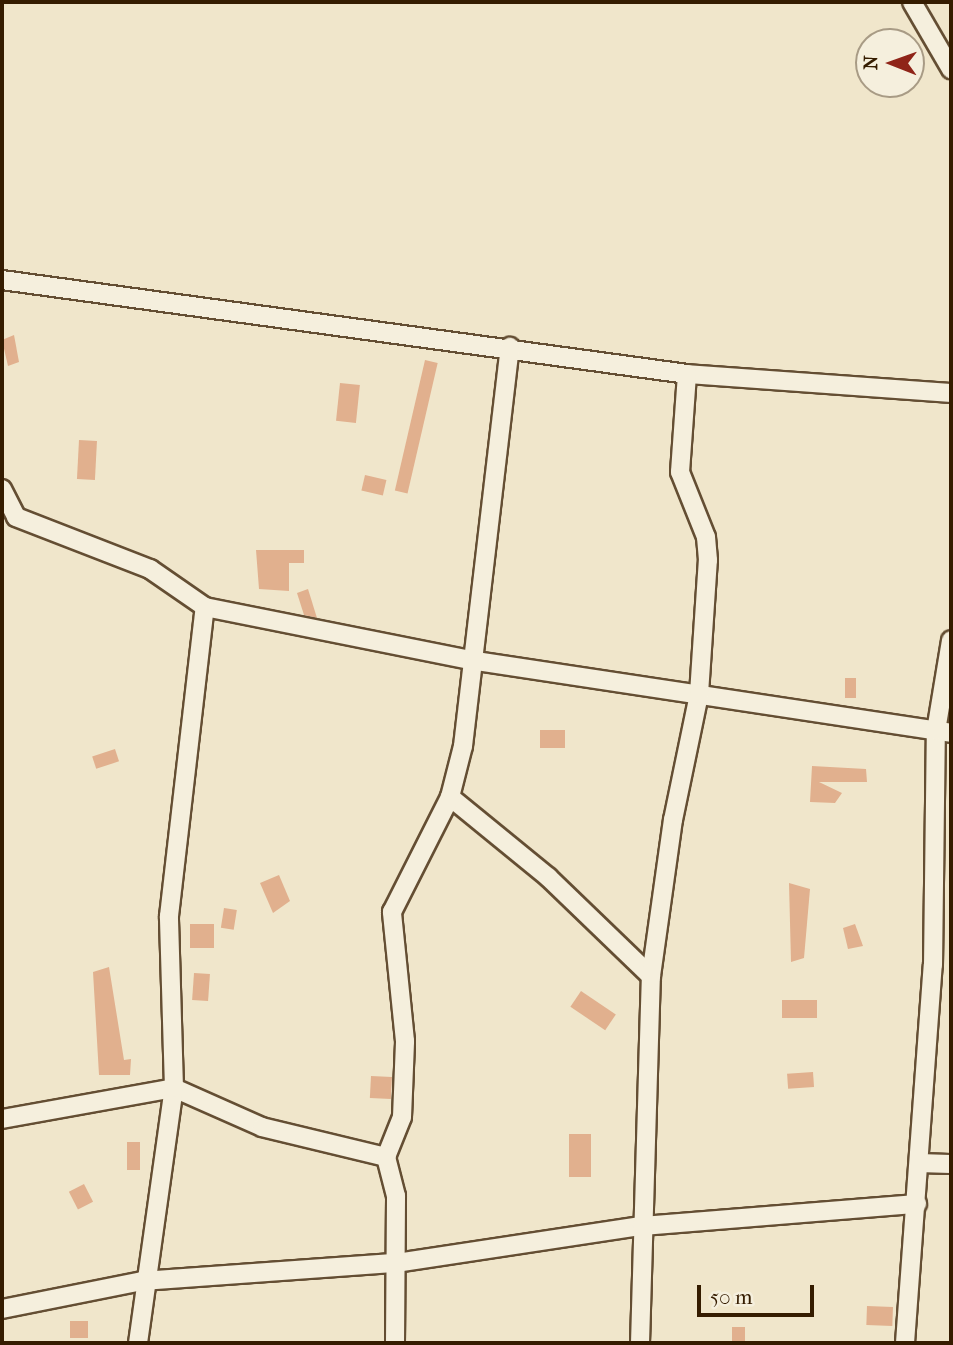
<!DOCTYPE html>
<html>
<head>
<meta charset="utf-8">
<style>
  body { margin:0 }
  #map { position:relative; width:953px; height:1345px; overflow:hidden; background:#f0e6cb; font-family:"IM FELL French Canon",serif }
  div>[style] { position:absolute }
  .building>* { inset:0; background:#e1b08e; transform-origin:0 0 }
  .roads { filter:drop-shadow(2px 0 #644e33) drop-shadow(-2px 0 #644e33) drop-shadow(0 2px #644e33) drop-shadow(0 -2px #644e33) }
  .street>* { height:18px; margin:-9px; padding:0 9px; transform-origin:9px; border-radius:9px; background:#f5efdd }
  span { translate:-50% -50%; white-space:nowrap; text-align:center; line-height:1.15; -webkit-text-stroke:5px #f5efdd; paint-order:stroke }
  .frame { position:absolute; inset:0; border:4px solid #351c00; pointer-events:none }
  .north { position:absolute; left:855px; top:28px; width:70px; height:70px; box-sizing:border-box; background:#f5efdd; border:2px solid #a89b85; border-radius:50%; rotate:271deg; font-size:19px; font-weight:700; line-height:28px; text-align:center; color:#351c00 }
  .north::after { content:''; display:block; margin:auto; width:24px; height:32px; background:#8f2418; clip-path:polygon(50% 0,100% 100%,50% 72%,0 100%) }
  .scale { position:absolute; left:697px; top:1285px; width:117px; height:32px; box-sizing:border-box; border:4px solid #351c00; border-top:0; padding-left:9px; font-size:21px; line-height:24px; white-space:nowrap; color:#351c00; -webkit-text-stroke:5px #f5efdd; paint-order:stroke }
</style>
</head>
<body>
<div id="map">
  <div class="building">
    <div style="clip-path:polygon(14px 335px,19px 362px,8px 366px,2px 340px)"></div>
    <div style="left:425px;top:360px;width:13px;height:134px;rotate:13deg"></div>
    <div style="left:340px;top:383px;width:20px;height:38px;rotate:6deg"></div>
    <div style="left:79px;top:440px;width:18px;height:39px;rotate:3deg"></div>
    <div style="left:365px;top:475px;width:22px;height:16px;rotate:13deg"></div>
    <div style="clip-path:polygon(256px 550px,304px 550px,304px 563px,289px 563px,289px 591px,259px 589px)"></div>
    <div style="clip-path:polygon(308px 589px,317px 618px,304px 615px,297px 593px)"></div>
    <div style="left:845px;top:678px;width:11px;height:20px"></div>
    <div style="left:565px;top:730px;width:18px;height:25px;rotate:90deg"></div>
    <div style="left:115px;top:749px;width:13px;height:24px;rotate:72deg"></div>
    <div style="clip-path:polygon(812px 766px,866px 769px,867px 782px,819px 782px,842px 793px,835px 803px,810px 802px)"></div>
    <div style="clip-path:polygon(279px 875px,290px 901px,273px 913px,260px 883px)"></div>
    <div style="clip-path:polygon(789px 883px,810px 889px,804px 958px,791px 962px)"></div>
    <div style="left:224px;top:908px;width:13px;height:20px;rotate:9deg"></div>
    <div style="left:190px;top:924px;width:24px;height:24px"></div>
    <div style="clip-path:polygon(855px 924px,863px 946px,848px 949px,843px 928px)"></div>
    <div style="clip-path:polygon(109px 967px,124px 1060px,131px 1059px,130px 1075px,99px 1075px,93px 972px)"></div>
    <div style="left:194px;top:973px;width:16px;height:27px;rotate:4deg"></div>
    <div style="left:581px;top:991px;width:42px;height:19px;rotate:34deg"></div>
    <div style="left:782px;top:1000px;width:35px;height:18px"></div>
    <div style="left:813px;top:1072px;width:15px;height:26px;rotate:86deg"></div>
    <div style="left:371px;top:1076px;width:21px;height:22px;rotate:3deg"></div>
    <div style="left:569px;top:1134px;width:22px;height:43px"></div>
    <div style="left:127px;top:1142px;width:13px;height:28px"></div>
    <div style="left:84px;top:1184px;width:20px;height:17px;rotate:63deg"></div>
    <div style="left:867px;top:1306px;width:26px;height:19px;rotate:2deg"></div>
    <div style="left:70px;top:1321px;width:18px;height:17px"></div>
    <div style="left:732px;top:1327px;width:13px;height:16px"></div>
  </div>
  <div class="roads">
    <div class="street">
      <div style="left:912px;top:2px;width:78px;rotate:59.8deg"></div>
      <div style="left:2px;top:280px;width:691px;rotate:7.81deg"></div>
      <div style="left:687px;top:374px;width:265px;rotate:4.1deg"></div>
      <div style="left:2px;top:489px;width:31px;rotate:63deg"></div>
      <div style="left:16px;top:517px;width:144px;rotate:21.2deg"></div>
      <div style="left:150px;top:569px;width:67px;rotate:34.6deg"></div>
      <div style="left:205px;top:607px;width:276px;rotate:11.3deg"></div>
      <div style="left:476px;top:661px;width:480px;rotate:8.6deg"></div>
      <div style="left:450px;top:797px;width:127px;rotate:39.2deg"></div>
      <div style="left:548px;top:877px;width:143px;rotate:43.9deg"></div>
      <div style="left:2px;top:1119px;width:175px;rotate:-10.2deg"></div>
      <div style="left:174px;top:1088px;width:96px;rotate:23.9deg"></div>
      <div style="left:262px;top:1127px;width:128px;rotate:13.6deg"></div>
      <div style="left:920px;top:1163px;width:31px;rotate:2deg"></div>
      <div style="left:2px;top:1309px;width:143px;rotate:-11.3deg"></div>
      <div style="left:142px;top:1281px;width:255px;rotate:-4.1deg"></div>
      <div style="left:396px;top:1263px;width:249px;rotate:-8.6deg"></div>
      <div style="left:642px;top:1226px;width:276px;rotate:-4.6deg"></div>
      <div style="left:138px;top:1343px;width:258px;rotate:-82deg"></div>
      <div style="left:174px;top:1088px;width:172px;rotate:-91.7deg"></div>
      <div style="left:169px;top:916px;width:311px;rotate:-83.4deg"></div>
      <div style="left:395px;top:1343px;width:147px;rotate:-89.6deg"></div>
      <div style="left:396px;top:1196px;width:40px;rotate:-104.4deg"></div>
      <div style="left:386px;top:1157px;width:43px;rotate:-68.2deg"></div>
      <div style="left:402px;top:1117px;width:76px;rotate:-87.7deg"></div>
      <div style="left:405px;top:1041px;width:130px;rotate:-95.8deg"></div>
      <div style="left:392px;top:912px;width:129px;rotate:-63.2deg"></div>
      <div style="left:450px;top:797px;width:53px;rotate:-75.7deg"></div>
      <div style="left:463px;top:746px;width:402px;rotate:-83.3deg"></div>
      <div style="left:640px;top:1343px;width:367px;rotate:-88.3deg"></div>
      <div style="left:651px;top:976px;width:158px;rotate:-82deg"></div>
      <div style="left:673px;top:820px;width:129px;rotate:-78.3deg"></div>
      <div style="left:699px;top:694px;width:134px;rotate:-86.2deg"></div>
      <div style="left:708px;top:560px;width:23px;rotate:-95deg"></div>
      <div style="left:706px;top:537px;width:70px;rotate:-111.8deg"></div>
      <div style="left:680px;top:472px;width:98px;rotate:-85.9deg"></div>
      <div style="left:905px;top:1343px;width:379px;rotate:-85.8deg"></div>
      <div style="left:933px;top:965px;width:234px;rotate:-89.3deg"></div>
      <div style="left:936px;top:731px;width:92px;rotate:-80.6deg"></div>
    </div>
  </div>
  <div class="frame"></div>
  <div class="north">N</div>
  <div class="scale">50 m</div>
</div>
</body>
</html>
